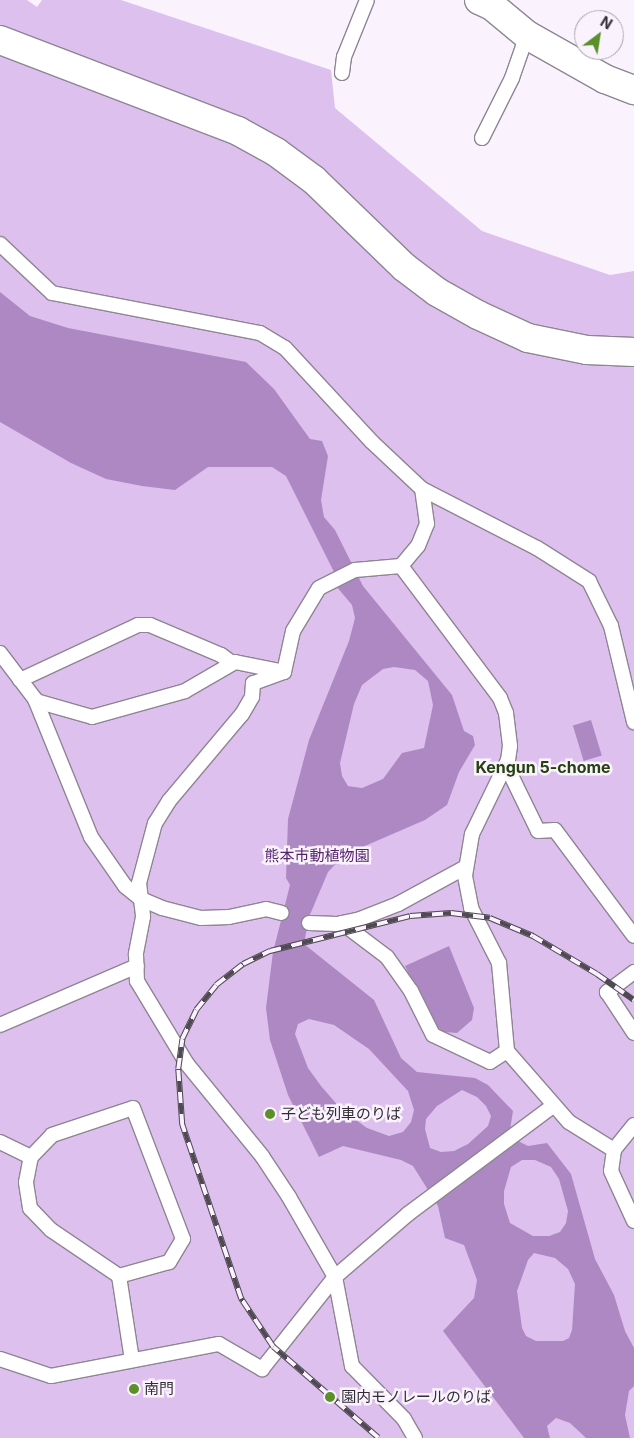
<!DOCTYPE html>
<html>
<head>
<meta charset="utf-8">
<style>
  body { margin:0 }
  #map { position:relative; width:634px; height:1438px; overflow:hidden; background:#faf3fe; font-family:Inter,"Noto Sans JP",sans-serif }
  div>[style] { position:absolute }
  .green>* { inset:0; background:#ddc0ee }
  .water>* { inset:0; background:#ae88c3; transform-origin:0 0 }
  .roads { filter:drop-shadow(1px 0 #8e8594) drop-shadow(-1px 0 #8e8594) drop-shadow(0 1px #8e8594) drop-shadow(0 -1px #8e8594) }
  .lane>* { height:14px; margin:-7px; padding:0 7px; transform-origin:7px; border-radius:7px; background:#fff }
  .street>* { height:28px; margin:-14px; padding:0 14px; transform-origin:14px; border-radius:14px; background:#fff }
  .rail>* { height:5.5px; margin-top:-2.75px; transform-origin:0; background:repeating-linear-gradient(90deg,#faf3fe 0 11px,#4f4a52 0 22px); box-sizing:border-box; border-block:1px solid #4f4a52 }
  .dots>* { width:14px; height:14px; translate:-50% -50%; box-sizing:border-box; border:2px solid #faf3fe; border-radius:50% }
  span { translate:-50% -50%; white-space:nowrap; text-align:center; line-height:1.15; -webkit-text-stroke:5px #faf3fe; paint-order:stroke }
  .park-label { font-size:15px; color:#54236b }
  .poi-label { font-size:15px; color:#312d34 }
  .left { translate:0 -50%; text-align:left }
  .neighbourhood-label { font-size:16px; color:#26400f; font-weight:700 }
  .north { position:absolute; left:574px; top:10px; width:50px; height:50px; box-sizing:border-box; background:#faf3fe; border:1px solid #aaa4ad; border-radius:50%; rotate:31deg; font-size:14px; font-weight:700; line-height:20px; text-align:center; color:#312d34 }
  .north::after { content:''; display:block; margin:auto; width:18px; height:22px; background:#5a8f29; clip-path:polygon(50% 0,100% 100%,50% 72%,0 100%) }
</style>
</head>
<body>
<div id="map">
  <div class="green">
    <div style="clip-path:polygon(0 0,27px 0,37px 7px,42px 0,121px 0,331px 70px,335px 108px,482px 231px,610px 275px,634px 271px,634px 1438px,0 1438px)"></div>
  </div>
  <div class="water">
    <div style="clip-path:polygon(evenodd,0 292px,30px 316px,68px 328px,246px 362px,274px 389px,310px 439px,322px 441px,328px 456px,321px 500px,324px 517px,335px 530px,363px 586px,452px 695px,464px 731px,473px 736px,475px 745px,459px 772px,447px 805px,425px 820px,344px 855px,328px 872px,309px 917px,304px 944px,374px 1000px,401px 1058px,417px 1072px,475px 1078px,488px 1085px,513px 1111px,510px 1130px,520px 1142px,528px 1146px,547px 1143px,571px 1174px,595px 1259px,614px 1295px,625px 1331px,634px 1348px,634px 1386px,629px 1391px,625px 1415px,630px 1438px,586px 1438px,570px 1423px,556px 1418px,547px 1426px,550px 1438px,524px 1438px,443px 1331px,474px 1298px,477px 1280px,464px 1245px,445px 1238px,438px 1206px,413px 1166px,401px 1160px,343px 1146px,319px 1157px,288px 1095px,270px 1040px,266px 1008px,273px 952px,290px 885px,286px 878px,288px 819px,309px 740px,349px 641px,355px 618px,352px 605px,336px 586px,336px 576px,286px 476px,272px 467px,208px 467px,175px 490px,142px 486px,106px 479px,71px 463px,0 422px,0 292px,394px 667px,415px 670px,428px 681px,433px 705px,424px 748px,402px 753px,383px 779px,362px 788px,348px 786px,342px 776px,340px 763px,354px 704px,362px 685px,383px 669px,394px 667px,0 292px,309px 1019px,334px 1025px,369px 1049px,408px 1091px,414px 1110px,411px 1122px,403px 1132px,389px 1136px,367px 1128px,341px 1109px,321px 1086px,308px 1068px,295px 1034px,298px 1024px,309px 1019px,0 292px,462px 1090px,477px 1097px,486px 1106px,491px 1116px,488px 1126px,468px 1144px,454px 1151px,441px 1152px,430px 1148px,425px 1129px,426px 1119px,437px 1106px,462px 1090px,0 292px,522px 1160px,535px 1160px,551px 1167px,559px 1179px,568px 1211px,566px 1223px,560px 1232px,549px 1236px,533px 1236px,510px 1223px,504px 1204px,504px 1191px,511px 1167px,522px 1160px,0 292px,534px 1253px,555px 1258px,568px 1269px,575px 1284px,572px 1330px,569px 1338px,563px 1341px,536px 1341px,526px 1336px,522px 1328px,517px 1291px,528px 1260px,534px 1253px)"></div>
    <div style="left:591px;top:720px;width:37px;height:19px;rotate:73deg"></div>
    <div style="clip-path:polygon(449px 946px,474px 1008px,472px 1020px,457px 1033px,444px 1032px,432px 1023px,405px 966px)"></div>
  </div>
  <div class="roads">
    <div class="lane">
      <div style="left:342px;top:73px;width:16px;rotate:-83deg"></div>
      <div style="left:344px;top:57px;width:61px;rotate:-68deg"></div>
      <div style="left:482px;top:138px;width:67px;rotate:-63.4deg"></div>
      <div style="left:512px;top:78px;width:46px;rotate:-70.8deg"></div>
      <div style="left:0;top:244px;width:71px;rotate:43.3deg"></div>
      <div style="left:52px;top:293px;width:212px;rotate:10.9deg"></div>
      <div style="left:260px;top:333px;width:29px;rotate:31deg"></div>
      <div style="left:285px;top:348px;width:128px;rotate:47.2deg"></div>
      <div style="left:372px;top:442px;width:69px;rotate:43.2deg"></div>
      <div style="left:422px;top:489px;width:129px;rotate:27.2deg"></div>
      <div style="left:537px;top:548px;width:62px;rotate:32.4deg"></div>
      <div style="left:589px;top:581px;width:50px;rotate:63.9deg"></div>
      <div style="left:611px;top:626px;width:99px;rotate:76.5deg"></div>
      <div style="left:401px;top:566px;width:165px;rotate:53.1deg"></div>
      <div style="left:500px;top:698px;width:16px;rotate:68deg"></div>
      <div style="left:506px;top:713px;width:33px;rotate:83deg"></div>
      <div style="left:510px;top:746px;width:14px;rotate:98deg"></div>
      <div style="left:508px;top:760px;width:82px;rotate:115.9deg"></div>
      <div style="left:472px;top:834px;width:43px;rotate:99.5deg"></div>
      <div style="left:465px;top:876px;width:33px;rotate:79deg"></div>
      <div style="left:471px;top:908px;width:62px;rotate:63deg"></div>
      <div style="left:499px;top:963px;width:88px;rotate:84.8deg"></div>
      <div style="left:507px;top:1051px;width:94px;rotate:48.9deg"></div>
      <div style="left:569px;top:1122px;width:53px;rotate:31.9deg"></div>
      <div style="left:0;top:653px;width:58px;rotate:52.7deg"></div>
      <div style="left:35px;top:699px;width:149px;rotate:67.9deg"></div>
      <div style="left:91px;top:837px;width:60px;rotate:55.2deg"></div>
      <div style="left:125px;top:886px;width:21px;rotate:39deg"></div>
      <div style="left:141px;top:899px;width:23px;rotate:23deg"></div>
      <div style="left:162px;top:908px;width:40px;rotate:14.4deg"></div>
      <div style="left:201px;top:918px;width:28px;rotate:-2deg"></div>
      <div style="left:229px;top:917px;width:38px;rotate:-12deg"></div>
      <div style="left:266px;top:909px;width:16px;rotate:14deg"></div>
      <div style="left:284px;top:672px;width:33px;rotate:160deg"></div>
      <div style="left:253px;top:683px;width:14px;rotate:94deg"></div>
      <div style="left:252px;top:697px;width:20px;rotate:120deg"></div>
      <div style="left:242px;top:714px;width:114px;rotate:130deg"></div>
      <div style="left:169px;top:801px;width:26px;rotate:122deg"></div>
      <div style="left:155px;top:823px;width:62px;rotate:104.9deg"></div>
      <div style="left:139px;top:883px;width:34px;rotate:83deg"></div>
      <div style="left:143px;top:917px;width:38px;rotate:101deg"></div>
      <div style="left:136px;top:954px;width:27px;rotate:88deg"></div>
      <div style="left:137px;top:981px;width:97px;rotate:58.9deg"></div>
      <div style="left:187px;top:1064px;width:119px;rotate:50.8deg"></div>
      <div style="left:262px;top:1156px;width:49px;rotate:56.6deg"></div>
      <div style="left:289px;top:1197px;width:92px;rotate:60.1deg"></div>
      <div style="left:335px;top:1277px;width:91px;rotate:79.2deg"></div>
      <div style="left:352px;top:1366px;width:74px;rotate:45.5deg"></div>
      <div style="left:404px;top:1419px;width:22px;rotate:60deg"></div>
      <div style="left:20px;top:680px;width:130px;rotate:-25deg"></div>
      <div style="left:138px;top:625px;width:12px"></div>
      <div style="left:150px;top:625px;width:77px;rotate:22.9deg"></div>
      <div style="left:221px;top:655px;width:14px;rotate:36deg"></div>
      <div style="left:36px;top:701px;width:58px;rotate:15.9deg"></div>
      <div style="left:92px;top:717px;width:97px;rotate:-15.6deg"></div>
      <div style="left:185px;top:691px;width:58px;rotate:-30.1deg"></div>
      <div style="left:235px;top:662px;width:50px;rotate:11.5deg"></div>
      <div style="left:284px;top:672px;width:42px;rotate:-77.6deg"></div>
      <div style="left:293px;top:631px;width:50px;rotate:-58.8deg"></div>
      <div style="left:319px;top:588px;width:40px;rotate:-26.6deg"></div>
      <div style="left:355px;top:570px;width:46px;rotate:-5deg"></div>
      <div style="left:401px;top:566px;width:26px;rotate:-50deg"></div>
      <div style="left:418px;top:546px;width:24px;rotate:-68deg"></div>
      <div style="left:427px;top:524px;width:35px;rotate:-98deg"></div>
      <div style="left:506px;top:765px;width:73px;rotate:64.1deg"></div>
      <div style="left:538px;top:831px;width:17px;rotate:-3deg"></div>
      <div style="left:555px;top:830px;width:132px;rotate:53.3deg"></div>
      <div style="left:309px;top:923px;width:28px;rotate:2deg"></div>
      <div style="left:337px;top:924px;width:24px;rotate:-12deg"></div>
      <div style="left:360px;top:919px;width:41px;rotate:-21.5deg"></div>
      <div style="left:398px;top:904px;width:77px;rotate:-28.6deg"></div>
      <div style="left:342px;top:923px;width:56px;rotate:37.1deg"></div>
      <div style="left:387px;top:957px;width:42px;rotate:54.8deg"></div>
      <div style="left:411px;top:991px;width:49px;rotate:63.4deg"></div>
      <div style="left:433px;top:1035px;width:63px;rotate:25.3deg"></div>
      <div style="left:490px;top:1062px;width:20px;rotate:-33deg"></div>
      <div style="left:634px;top:972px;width:34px;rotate:143deg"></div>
      <div style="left:607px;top:992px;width:49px;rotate:56.6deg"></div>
      <div style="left:0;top:1025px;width:149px;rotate:-23.3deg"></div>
      <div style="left:133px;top:1108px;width:140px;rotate:69.1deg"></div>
      <div style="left:183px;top:1239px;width:27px;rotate:121deg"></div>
      <div style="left:169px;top:1262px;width:52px;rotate:164.4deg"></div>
      <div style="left:119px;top:1276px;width:82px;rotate:-145.9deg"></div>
      <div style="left:51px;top:1230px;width:30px;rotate:-134deg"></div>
      <div style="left:30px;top:1208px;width:26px;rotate:-99deg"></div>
      <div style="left:26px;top:1182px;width:25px;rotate:-79deg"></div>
      <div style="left:31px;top:1157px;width:30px;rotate:-46deg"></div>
      <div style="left:52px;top:1135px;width:85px;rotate:-18.4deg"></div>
      <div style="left:634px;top:1125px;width:32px;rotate:129deg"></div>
      <div style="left:614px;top:1150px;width:21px;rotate:98deg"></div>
      <div style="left:611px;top:1171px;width:55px;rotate:65.3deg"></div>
      <div style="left:0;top:1142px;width:34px;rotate:26deg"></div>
      <div style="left:119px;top:1276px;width:85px;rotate:81.2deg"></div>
      <div style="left:0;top:1359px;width:54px;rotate:18.4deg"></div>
      <div style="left:51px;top:1376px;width:171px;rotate:-10.8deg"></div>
      <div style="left:219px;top:1344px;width:50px;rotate:30.2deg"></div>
      <div style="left:262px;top:1369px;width:117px;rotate:-51.6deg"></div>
      <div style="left:335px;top:1277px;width:96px;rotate:-40.8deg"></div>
      <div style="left:408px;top:1214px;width:181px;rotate:-36.7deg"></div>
    </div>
    <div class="street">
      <div style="left:479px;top:0;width:14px;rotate:25deg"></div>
      <div style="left:492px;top:6px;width:45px;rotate:39.6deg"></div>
      <div style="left:527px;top:35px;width:90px;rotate:29.4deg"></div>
      <div style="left:605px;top:79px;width:31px;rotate:21deg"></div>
      <div style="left:0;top:40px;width:255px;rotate:20.9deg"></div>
      <div style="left:238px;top:131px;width:43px;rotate:28.9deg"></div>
      <div style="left:276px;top:152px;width:47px;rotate:36.4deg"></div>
      <div style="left:314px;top:180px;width:125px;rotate:44deg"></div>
      <div style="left:404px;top:267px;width:41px;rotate:37.1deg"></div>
      <div style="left:437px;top:292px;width:47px;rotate:29.3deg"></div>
      <div style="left:478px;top:315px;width:55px;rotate:24.7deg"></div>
      <div style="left:528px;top:338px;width:60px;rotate:11.5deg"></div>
      <div style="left:587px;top:350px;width:47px;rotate:2.4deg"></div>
    </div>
  </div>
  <div class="rail">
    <div style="left:378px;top:1438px;width:139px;rotate:-139.1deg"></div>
    <div style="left:273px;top:1347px;width:58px;rotate:-123.7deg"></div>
    <div style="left:241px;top:1299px;width:184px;rotate:-108.7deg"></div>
    <div style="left:182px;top:1125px;width:56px;rotate:-94.1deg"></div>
    <div style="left:178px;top:1069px;width:30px;rotate:-82deg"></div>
    <div style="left:182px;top:1039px;width:32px;rotate:-64deg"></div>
    <div style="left:196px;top:1010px;width:32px;rotate:-51deg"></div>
    <div style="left:216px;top:985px;width:34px;rotate:-38deg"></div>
    <div style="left:243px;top:964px;width:30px;rotate:-26deg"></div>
    <div style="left:270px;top:951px;width:144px;rotate:-14deg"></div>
    <div style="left:410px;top:916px;width:41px;rotate:-4.2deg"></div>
    <div style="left:451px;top:913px;width:39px;rotate:7deg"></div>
    <div style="left:490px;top:918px;width:47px;rotate:22.7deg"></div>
    <div style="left:533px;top:936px;width:74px;rotate:30.7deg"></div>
    <div style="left:597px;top:974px;width:45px;rotate:35.1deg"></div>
  </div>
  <div class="dots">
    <div style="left:270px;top:1114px;background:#5a8f29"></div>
    <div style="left:134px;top:1389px;background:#5a8f29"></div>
    <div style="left:330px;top:1397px;background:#5a8f29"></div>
  </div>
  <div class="park-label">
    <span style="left:317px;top:856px">熊本市動植物園</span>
  </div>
  <div class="poi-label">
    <span class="left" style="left:281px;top:1114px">子ども列車のりば</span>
    <span class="left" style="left:144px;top:1389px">南門</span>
    <span class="left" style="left:341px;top:1397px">園内モノレールのりば</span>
  </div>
  <div class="neighbourhood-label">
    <span style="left:543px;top:767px">Kengun 5-chome</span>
  </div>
  <div class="north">N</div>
</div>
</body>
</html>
